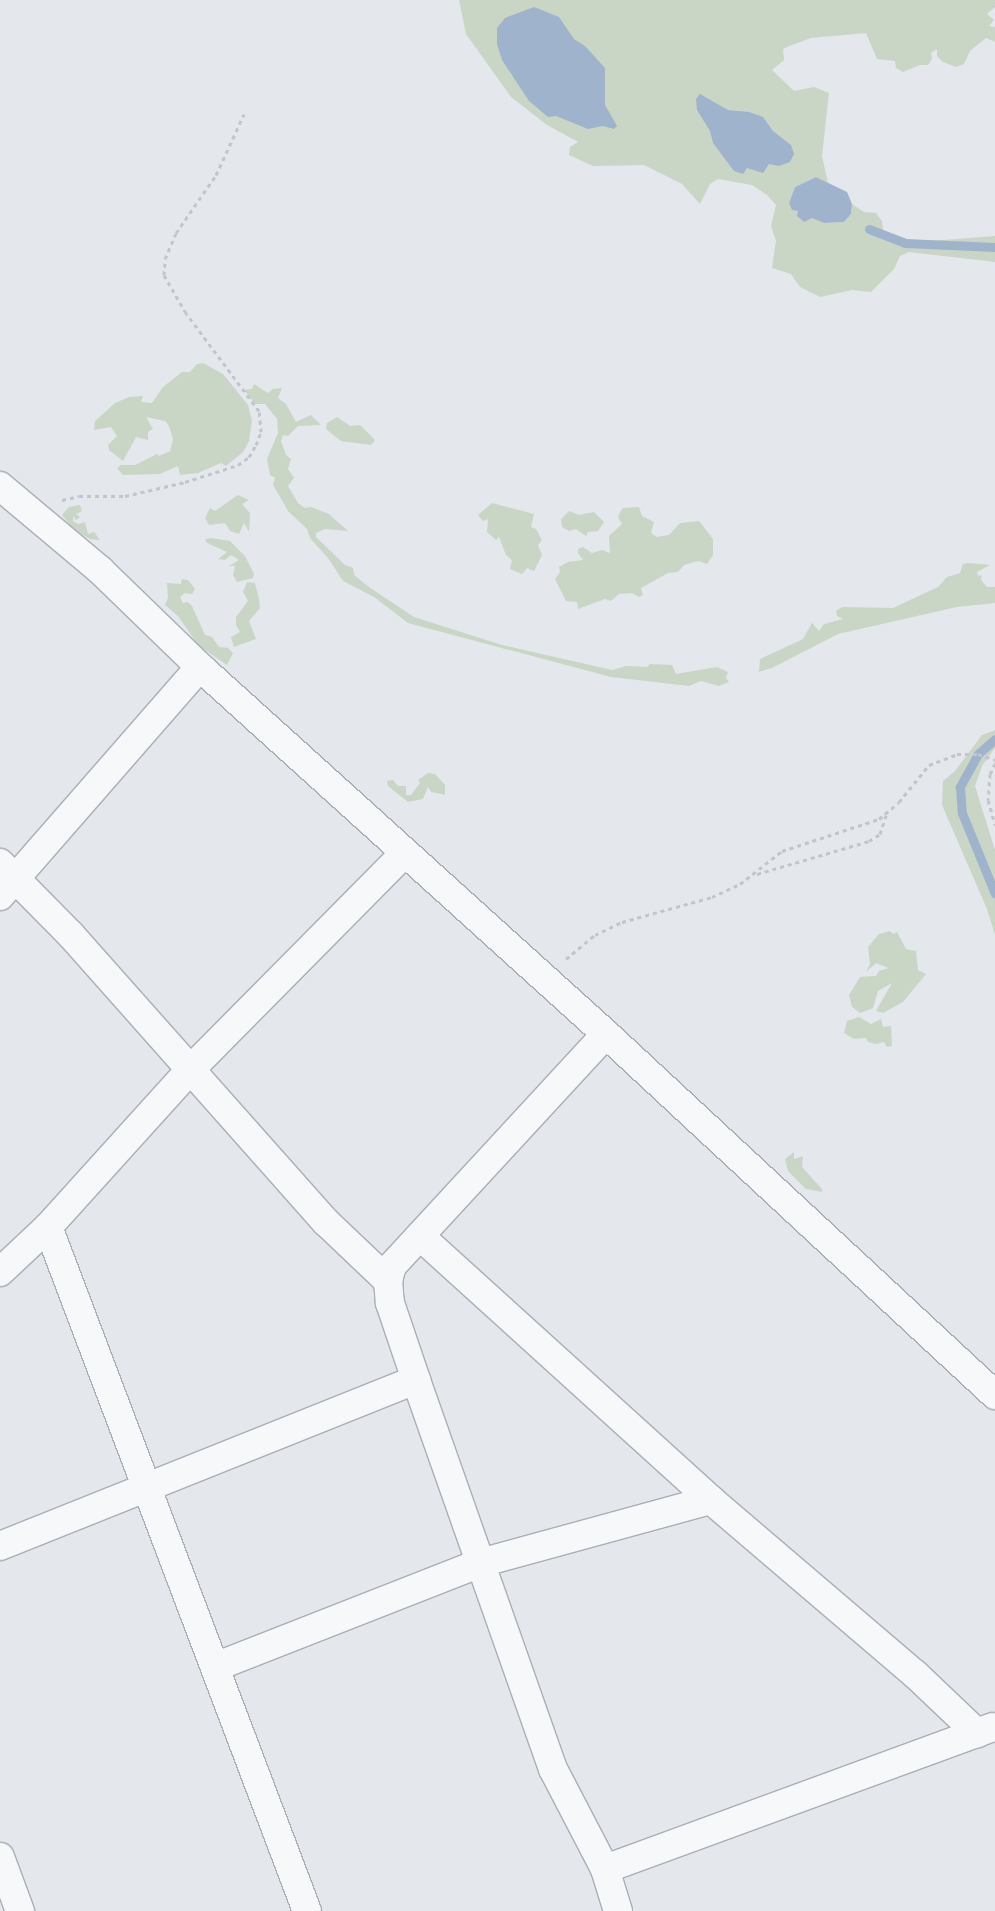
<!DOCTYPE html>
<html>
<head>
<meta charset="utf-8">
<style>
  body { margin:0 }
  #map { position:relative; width:995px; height:1911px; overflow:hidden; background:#e4e7ec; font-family:"Source Sans 3",sans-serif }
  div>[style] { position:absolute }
  .green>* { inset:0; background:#c9d6c5 }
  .water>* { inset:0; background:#9fb4cc }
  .stream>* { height:9px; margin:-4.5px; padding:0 4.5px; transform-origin:4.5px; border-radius:4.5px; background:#9fb4cc }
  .path>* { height:3px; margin-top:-1.5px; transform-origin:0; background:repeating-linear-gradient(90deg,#c2c5cb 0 4px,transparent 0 8px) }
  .roads { filter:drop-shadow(1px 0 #a9aeb7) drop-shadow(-1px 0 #a9aeb7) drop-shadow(0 1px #a9aeb7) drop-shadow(0 -1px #a9aeb7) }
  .minor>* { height:28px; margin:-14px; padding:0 14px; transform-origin:14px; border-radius:14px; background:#f7f8fa }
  span { translate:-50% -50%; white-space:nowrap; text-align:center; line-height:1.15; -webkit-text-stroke:4px #f4f6f9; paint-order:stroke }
</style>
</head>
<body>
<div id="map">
  <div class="green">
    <div style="clip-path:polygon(459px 0,995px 0,995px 7px,987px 14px,994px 20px,989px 26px,995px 27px,995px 42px,986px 38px,970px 51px,964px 64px,956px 67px,943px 62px,937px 56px,937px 49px,931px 53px,932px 59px,928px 65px,920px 65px,903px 72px,896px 68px,895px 61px,877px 59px,866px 33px,811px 38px,789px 46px,783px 49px,784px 60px,772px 70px,794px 91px,814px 87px,829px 93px,822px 156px,828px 183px,816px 177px,795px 187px,789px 203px,798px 211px,824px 223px,844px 222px,851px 214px,852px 204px,864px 212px,876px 213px,882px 221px,884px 235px,905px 243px,995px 236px,995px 262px,909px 252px,900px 256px,894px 269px,871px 292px,852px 290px,820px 297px,800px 287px,791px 274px,772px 268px,776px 241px,771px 226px,776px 205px,767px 195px,752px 185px,718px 179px,710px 184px,700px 204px,682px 184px,644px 165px,593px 166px,569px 155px,570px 147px,578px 142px,547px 125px,511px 97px,466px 34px)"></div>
    <div style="clip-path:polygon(203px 363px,223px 374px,248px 405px,252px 421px,249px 441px,243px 452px,226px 466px,221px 463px,198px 473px,180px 475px,178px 466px,160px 474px,123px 475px,117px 468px,121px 465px,135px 465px,157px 454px,159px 456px,170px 451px,173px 439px,169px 426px,165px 421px,146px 417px,153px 429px,148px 432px,148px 440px,136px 437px,123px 461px,109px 450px,108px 445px,117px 436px,111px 427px,94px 430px,95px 421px,115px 403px,129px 397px,143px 396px,141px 402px,152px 403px,163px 387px,182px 372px,190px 372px,197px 364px)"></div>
    <div style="clip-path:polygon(254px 384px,268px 393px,273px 389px,282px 388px,278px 398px,286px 404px,296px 422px,311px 415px,321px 425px,298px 426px,288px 436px,283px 435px,281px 441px,286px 455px,291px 459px,288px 469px,294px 478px,288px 486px,298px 503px,305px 508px,311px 507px,329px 514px,348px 531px,325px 529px,316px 533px,316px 537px,345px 565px,353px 568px,354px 575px,369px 587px,414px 617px,502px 645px,612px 670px,626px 666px,647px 667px,650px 664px,672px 665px,676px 674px,717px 667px,728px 672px,726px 678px,729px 682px,719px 686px,701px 681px,689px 686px,611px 677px,408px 623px,374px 597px,343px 581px,328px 558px,310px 538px,307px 529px,288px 511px,273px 485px,275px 478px,270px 475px,267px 459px,278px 433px,277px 419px,265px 404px,255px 404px,244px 390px,252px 389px)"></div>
    <div style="clip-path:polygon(337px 417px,350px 426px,360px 425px,375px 440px,371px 445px,341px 441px,326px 429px,327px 423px)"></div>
    <div style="clip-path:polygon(238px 495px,249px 500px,242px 504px,250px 513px,249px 532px,244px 523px,239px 534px,230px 531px,225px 523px,209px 525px,205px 518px,210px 508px,215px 511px)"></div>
    <div style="clip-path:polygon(492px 503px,534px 514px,531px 527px,536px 529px,542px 540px,538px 545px,542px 555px,534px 571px,527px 568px,522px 574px,510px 569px,512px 560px,506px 555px,499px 537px,496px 540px,487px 532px,488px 519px,483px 521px,478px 515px)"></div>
    <div style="clip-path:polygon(80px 505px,82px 511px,76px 514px,80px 517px,76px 520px,73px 516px,73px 521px,78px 524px,85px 522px,88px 534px,94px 532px,100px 540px,90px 539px,73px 529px,62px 515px,69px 507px)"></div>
    <div style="clip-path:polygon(639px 507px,642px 516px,654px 522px,651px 533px,657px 537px,669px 535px,680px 523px,699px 521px,713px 539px,713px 555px,707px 564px,698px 561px,684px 565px,678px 572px,668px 573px,641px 588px,643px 595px,639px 597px,632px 593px,619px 594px,611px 601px,605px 599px,578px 609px,577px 602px,566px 601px,555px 579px,560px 572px,559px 567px,568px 562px,583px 560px,578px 553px,578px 549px,583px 547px,592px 553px,602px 550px,610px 553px,609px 536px,622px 524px,618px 517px,620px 512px,623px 508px)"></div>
    <div style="clip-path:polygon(569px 511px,579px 515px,594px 512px,604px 522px,598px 531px,588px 532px,586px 536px,576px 529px,569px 531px,562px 527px,561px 519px)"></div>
    <div style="clip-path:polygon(211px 538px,230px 541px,245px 556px,254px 574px,253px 578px,237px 582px,233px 575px,235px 566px,229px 566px,239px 560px,231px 555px,225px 560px,218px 559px,227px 552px,207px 543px,205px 539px)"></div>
    <div style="clip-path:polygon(968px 563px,990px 565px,977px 572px,978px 576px,982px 575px,981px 580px,987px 587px,995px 587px,995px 603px,957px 607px,838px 634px,772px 668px,759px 672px,760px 659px,803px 639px,812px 623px,819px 631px,824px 624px,843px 619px,837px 616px,836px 611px,842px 607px,893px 608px,938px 587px,947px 577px,960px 573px,963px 564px)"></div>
    <div style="clip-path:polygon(182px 579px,188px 580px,195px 589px,192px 594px,185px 593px,180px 597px,183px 603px,188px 602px,192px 606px,205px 635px,212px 637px,219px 647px,228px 648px,233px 653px,227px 665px,198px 645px,178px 616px,165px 605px,168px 598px,167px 583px,181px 584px)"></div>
    <div style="clip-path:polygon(247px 582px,255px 583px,259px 599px,260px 608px,249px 621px,256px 639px,234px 647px,231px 637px,240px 632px,236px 625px,236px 617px,248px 601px,243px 592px)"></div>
    <div style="clip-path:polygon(995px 730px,995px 748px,982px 766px,975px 786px,995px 850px,995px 935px,987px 909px,942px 805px,943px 781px,955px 771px,982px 735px)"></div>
    <div style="clip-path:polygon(428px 773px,435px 774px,445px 785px,445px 795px,431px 792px,428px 787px,423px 799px,408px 802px,388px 786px,387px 781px,393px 780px,398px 786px,406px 786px,406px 795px,411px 795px,420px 783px,418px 780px)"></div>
    <div style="clip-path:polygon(890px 931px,893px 934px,897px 932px,906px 949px,916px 951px,918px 970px,926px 974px,903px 1002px,883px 1013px,876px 1011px,892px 983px,878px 991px,873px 1008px,860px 1013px,852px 1007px,849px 995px,860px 977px,876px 976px,879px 971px,888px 968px,876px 963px,866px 972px,870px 964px,868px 947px,879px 934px)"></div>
    <div style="clip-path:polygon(859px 1017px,871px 1024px,881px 1019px,883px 1027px,891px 1026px,892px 1046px,887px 1047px,884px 1042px,876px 1044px,868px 1042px,866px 1038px,854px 1039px,844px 1033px,847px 1021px)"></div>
    <div style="clip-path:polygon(794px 1152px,794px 1159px,803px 1156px,802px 1167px,822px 1189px,822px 1192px,806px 1189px,788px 1171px,785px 1159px)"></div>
  </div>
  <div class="water">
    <div style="clip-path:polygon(534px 7px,559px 17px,574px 39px,585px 46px,605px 68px,605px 105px,617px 126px,614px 129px,603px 126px,588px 129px,556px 116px,548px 117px,529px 101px,502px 60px,497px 44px,497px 28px,505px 18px)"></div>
    <div style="clip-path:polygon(700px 94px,728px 110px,749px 112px,763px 117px,773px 131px,791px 145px,794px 154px,790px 162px,779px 166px,769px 164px,763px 173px,747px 168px,743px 174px,734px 171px,713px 143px,710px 131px,697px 110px,696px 99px)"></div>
    <div style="clip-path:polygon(816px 177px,847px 192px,852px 204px,851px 214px,844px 222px,824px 223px,812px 218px,804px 222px,797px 216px,798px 211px,792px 210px,789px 203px,795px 187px)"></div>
  </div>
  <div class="stream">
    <div style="left:869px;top:229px;width:39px;rotate:21deg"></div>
    <div style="left:905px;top:243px;width:90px;rotate:2.5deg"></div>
    <div style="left:995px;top:739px;width:23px;rotate:139deg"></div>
    <div style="left:978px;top:754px;width:38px;rotate:119deg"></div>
    <div style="left:960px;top:787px;width:26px;rotate:86deg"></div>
    <div style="left:962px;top:813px;width:87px;rotate:67.8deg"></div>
  </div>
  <div class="path">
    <div style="left:62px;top:500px;width:17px;rotate:-13deg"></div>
    <div style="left:79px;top:496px;width:46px"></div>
    <div style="left:125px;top:496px;width:62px;rotate:-13.1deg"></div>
    <div style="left:185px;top:482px;width:56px;rotate:-17.8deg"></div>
    <div style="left:238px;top:465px;width:14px;rotate:-36deg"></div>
    <div style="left:249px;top:457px;width:14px;rotate:-60deg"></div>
    <div style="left:256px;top:445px;width:14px;rotate:-69deg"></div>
    <div style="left:261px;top:432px;width:21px;rotate:-95deg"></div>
    <div style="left:259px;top:411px;width:122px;rotate:-126.7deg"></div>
    <div style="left:186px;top:313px;width:44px;rotate:-120.1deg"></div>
    <div style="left:164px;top:275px;width:16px;rotate:-86deg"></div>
    <div style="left:165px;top:259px;width:28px;rotate:-67deg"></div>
    <div style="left:176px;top:233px;width:70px;rotate:-55.4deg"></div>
    <div style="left:216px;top:175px;width:67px;rotate:-65.3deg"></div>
    <div style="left:995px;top:763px;width:12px;rotate:114deg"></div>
    <div style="left:990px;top:774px;width:26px;rotate:94deg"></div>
    <div style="left:988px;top:800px;width:26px;rotate:74deg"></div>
    <div style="left:757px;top:874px;width:117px;rotate:-16.4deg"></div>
    <div style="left:869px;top:841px;width:13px;rotate:-32deg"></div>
    <div style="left:880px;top:834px;width:23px;rotate:-72deg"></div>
    <div style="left:566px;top:959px;width:38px;rotate:-40deg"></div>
    <div style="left:595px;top:935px;width:30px;rotate:-26deg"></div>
    <div style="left:622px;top:922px;width:93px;rotate:-15.5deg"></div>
    <div style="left:712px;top:897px;width:31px;rotate:-25deg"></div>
    <div style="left:740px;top:884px;width:53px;rotate:-38.2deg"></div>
    <div style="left:782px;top:851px;width:102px;rotate:-18.3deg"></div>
    <div style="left:879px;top:819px;width:26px;rotate:-40deg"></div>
    <div style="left:899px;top:802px;width:48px;rotate:-51deg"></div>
    <div style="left:929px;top:765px;width:30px;rotate:-21deg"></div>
    <div style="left:957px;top:754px;width:21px"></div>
    <div style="left:978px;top:754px;width:18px;rotate:19deg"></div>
  </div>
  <div class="roads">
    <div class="minor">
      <div style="left:0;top:486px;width:131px;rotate:40deg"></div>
      <div style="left:100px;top:570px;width:139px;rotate:44.1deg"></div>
      <div style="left:200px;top:667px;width:547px;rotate:42.11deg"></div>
      <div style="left:606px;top:1034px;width:531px;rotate:42.86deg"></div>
      <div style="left:0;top:863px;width:101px;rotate:45.4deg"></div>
      <div style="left:71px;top:935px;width:384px;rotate:48.4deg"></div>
      <div style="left:326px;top:1222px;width:86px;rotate:43.6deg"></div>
      <div style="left:0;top:896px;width:304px;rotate:-48.9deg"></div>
      <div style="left:606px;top:1034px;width:316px;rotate:132.7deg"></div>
      <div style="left:392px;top:1266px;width:16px;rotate:105deg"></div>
      <div style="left:388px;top:1281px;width:22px;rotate:85deg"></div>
      <div style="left:390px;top:1303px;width:81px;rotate:71.3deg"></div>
      <div style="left:416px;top:1380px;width:412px;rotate:70.6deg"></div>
      <div style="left:553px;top:1769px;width:113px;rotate:62.5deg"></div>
      <div style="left:605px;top:1869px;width:44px;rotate:72.8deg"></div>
      <div style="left:420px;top:1236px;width:393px;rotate:42.2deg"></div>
      <div style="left:711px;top:1500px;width:268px;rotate:40.5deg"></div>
      <div style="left:915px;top:1674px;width:86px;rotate:43.6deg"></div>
      <div style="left:0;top:1272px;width:66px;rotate:-43.2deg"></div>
      <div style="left:0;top:1546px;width:448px;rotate:-21.8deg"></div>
      <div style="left:215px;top:1667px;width:285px;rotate:-21.4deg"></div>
      <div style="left:480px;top:1563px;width:239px;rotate:-15.3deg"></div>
      <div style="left:0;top:1857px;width:58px;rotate:69.7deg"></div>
      <div style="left:605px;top:1869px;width:413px;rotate:-20.1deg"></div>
      <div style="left:307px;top:1911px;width:731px;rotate:-110.74deg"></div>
      <div style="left:48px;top:1227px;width:212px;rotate:-47.9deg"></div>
      <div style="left:190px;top:1070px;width:305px;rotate:-45.3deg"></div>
    </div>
  </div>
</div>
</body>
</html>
